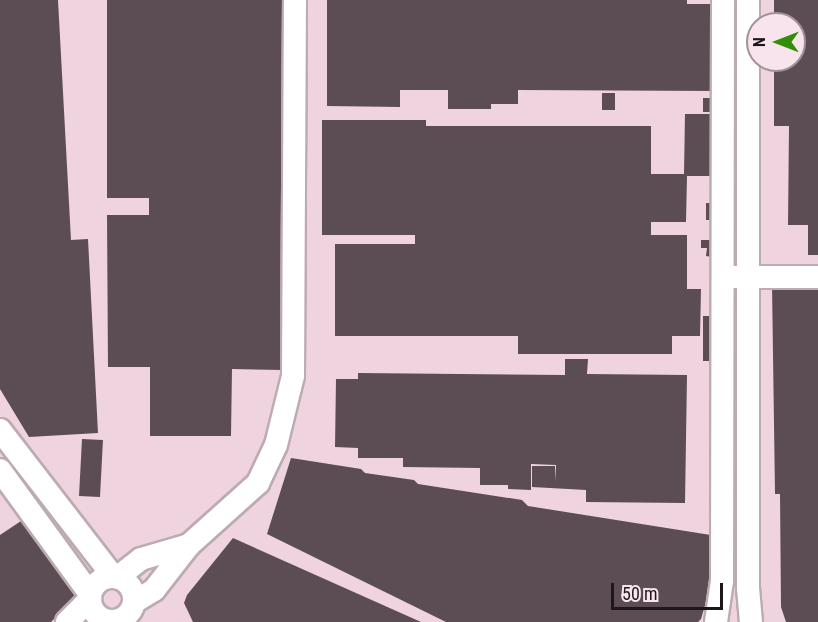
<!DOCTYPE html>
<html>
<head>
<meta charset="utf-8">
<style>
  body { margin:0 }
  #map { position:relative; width:818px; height:622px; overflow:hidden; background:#f8e4ec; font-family:"Roboto Condensed",sans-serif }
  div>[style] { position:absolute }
  .built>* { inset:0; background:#efd4e0 }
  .building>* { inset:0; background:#5c4c53; transform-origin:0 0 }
  .roads { filter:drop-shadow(2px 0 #bdabb3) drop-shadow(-2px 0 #bdabb3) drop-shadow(0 2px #bdabb3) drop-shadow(0 -2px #bdabb3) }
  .minor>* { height:22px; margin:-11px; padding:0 11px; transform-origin:11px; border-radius:11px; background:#fff }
  .minor>.ring { margin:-11px; padding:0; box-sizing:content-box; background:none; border:22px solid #fff; border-radius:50% }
  span { translate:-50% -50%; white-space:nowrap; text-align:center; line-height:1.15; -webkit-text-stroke:6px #f8e4ec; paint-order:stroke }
  .north { position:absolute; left:746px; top:12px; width:60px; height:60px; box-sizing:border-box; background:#f8e4ec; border:2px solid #a09298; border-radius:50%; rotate:270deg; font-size:16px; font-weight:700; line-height:24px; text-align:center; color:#1d171a }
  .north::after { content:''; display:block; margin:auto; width:21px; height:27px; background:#308f06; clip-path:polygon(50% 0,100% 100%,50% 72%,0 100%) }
  .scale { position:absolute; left:611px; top:583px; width:112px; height:27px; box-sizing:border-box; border:3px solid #1d171a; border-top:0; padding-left:8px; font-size:18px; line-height:21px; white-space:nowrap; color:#1d171a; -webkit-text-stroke:4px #f8e4ec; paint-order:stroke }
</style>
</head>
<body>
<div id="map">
  <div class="built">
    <div style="clip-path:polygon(evenodd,0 0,818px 0,818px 622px,0 622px,0 0,758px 24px,794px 24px,794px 60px,758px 60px,758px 24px)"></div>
  </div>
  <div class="building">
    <div style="clip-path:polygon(0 0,58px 0,71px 240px,88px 239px,98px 433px,29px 437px,0 389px)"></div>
    <div style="clip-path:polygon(107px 0,283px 0,283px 370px,232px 369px,231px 436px,150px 436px,150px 367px,108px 367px,107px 215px,149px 215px,149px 198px,107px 198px)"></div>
    <div style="clip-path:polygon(327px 0,687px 0,687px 4px,718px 4px,718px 91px,518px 90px,518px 104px,491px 104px,491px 109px,448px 109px,448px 90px,400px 90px,400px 107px,327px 106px)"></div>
    <div style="clip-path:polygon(774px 0,818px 0,818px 255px,808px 255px,808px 225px,788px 225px,789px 126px,774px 126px,774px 60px,794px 60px,794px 24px,774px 24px)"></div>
    <div style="left:602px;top:93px;width:13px;height:17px"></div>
    <div style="left:703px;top:98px;width:13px;height:14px"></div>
    <div style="clip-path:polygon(685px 114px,718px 114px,717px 176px,687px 176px,686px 222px,651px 222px,651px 235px,687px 235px,687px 289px,701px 289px,700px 336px,672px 336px,672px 354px,518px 354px,518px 336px,335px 336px,335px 244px,415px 244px,415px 235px,322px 235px,322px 120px,426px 120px,426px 126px,651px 126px,651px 174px,684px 174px)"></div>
    <div style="left:706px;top:203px;width:7px;height:17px"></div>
    <div style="clip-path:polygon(701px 240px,713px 240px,712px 257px,706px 256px,707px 248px,701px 248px)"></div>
    <div style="clip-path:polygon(818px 284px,818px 622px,786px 622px,781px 607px,780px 494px,775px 494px,772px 285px)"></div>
    <div style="left:703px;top:316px;width:13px;height:45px"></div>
    <div style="clip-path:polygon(565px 359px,588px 359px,587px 374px,687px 375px,685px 503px,586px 502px,586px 490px,532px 487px,532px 466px,555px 466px,556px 482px,556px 465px,531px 464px,531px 490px,508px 489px,508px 485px,480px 485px,480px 468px,403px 467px,403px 458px,358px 458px,358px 448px,335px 447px,336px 379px,358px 379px,358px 373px,565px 375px)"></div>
    <div style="left:82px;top:439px;width:21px;height:57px;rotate:3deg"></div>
    <div style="clip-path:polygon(291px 458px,361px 469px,365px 473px,414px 480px,418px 484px,522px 500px,528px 506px,717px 536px,706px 602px,701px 619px,698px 622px,446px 622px,267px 534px)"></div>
    <div style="clip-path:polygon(30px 515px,80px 593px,51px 622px,0 622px,0 535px)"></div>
    <div style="clip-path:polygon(233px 538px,421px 622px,193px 622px,184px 603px,187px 595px)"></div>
  </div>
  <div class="roads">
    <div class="minor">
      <div style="left:748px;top:0;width:588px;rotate:90deg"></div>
      <div style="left:748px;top:588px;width:34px;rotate:85deg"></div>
      <div style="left:733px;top:277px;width:85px"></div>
      <div style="left:0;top:430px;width:185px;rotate:52.3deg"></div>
      <div style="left:0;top:470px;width:153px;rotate:54deg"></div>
      <div class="ring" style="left:90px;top:577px;width:22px;height:22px"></div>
      <div style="left:118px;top:577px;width:29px;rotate:-38deg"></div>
      <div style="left:141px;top:559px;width:50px;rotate:-16.3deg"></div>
      <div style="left:134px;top:602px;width:23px;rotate:-31deg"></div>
      <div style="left:154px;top:590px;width:57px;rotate:-52.1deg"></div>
      <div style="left:189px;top:545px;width:93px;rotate:-41.9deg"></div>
      <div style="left:258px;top:483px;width:42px;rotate:-64.7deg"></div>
      <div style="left:276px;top:445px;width:71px;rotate:-76.2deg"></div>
      <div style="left:293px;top:376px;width:376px;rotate:-89.7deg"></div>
      <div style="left:67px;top:622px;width:33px;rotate:-45deg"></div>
      <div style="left:716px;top:622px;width:41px;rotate:-81.7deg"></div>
      <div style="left:722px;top:581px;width:581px;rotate:-89.9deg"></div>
    </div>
  </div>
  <div class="north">N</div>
  <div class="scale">50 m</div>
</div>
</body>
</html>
